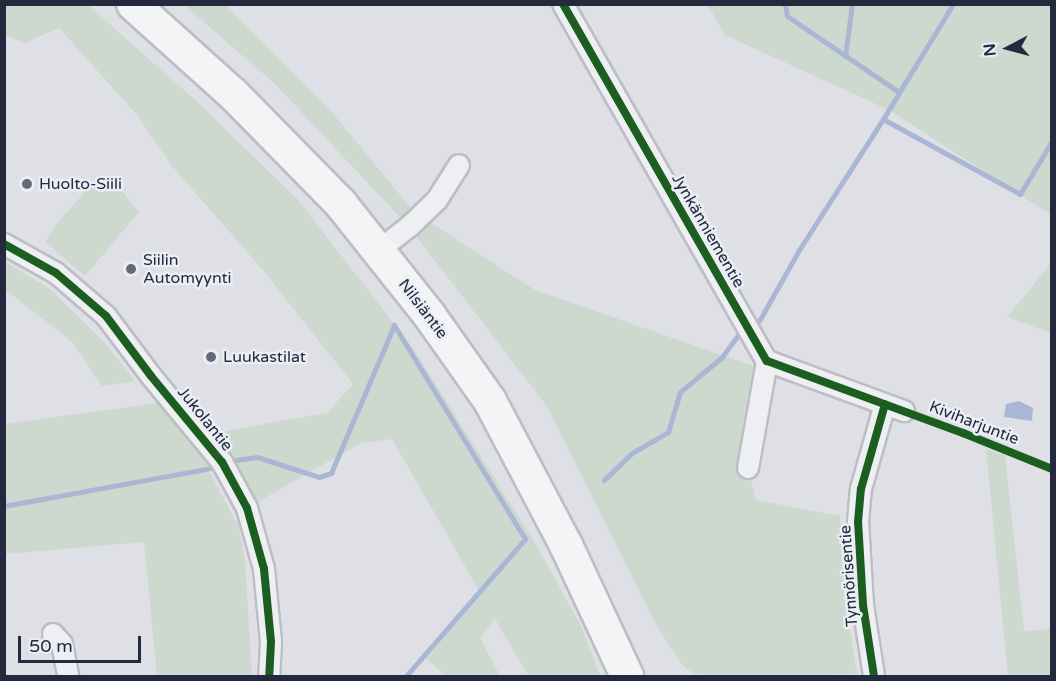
<!DOCTYPE html>
<html>
<head>
<meta charset="utf-8">
<style>
  body { margin:0 }
  #map { position:relative; width:1056px; height:681px; overflow:hidden; background:#dfe0e5; font-family:"Varela Round",sans-serif }
  div>[style] { position:absolute }
  .green>* { inset:0; background:#cdd8ce }
  .water>* { inset:0; background:#a9b7d4 }
  .stream>* { height:5px; margin:-2.5px; padding:0 2.5px; transform-origin:2.5px; border-radius:2.5px; background:#a9b7d4 }
  .roads { filter:drop-shadow(2px 0 #bdbec3) drop-shadow(-2px 0 #bdbec3) drop-shadow(0 2px #bdbec3) drop-shadow(0 -2px #bdbec3) }
  .minor>* { height:20px; margin:-10px; padding:0 10px; transform-origin:10px; border-radius:10px; background:#eeeff2 }
  .primary>* { height:32px; margin:-16px; padding:0 16px; transform-origin:16px; border-radius:16px; background:#f3f4f5 }
  .cycleway>* { height:8px; margin:-4px; padding:0 4px; transform-origin:4px; border-radius:4px; background:#1b5e20 }
  .dots>* { width:16px; height:16px; translate:-50% -50%; box-sizing:border-box; border:3px solid #ebeef5; border-radius:50% }
  span { translate:-50% -50%; white-space:nowrap; text-align:center; line-height:1.15; -webkit-text-stroke:5px #ebeef5; paint-order:stroke }
  .poi-label { font-size:16px; color:#24293f }
  .left { translate:0 -50%; text-align:left }
  .street-label { font-size:16px; color:#24293f }
  .frame { position:absolute; inset:0; border:6px solid #24293f; pointer-events:none }
  .north { position:absolute; left:978px; top:18px; width:60px; height:60px; -webkit-text-stroke:4px #ebeef5; paint-order:stroke; rotate:264deg; font-size:16px; font-weight:700; line-height:24px; text-align:center; color:#24293f }
  .north::after { content:''; display:block; margin:auto; width:21px; height:27px; background:#24293f; clip-path:polygon(50% 0,100% 100%,50% 72%,0 100%) }
  .scale { position:absolute; left:18px; top:636px; width:123px; height:27px; box-sizing:border-box; border:3px solid #24293f; border-top:0; padding-left:8px; font-size:18px; line-height:21px; white-space:nowrap; color:#24293f; -webkit-text-stroke:4px #ebeef5; paint-order:stroke }
</style>
</head>
<body>
<div id="map">
  <div class="green">
    <div style="clip-path:polygon(5px 5px,88px 5px,203px 107px,298px 200px,413px 348px,534px 541px,581px 626px,600px 676px,529px 676px,495px 619px,480px 638px,500px 676px,446px 676px,426px 658px,481px 594px,392px 439px,361px 443px,247px 508px,222px 462px,208px 469px,239px 527px,245px 561px,252px 676px,157px 676px,144px 542px,5px 554px,4px 424px,173px 401px,202px 435px,327px 413px,353px 384px,262px 269px,172px 166px,137px 115px,59px 28px,25px 43px,5px 35px)"></div>
    <div style="clip-path:polygon(184px 5px,226px 5px,336px 117px,414px 212px,535px 290px,750px 365px,767px 361px,748px 468px,756px 500px,840px 516px,844px 595px,857px 674px,714px 676px,693px 673px,683px 666px,656px 625px,546px 405px,409px 227px,274px 83px)"></div>
    <div style="clip-path:polygon(708px 5px,1051px 5px,1051px 215px,889px 110px,725px 35px)"></div>
    <div style="clip-path:polygon(99px 176px,113px 180px,139px 212px,85px 276px,45px 242px,59px 221px)"></div>
    <div style="clip-path:polygon(4px 261px,50px 289px,107px 345px,135px 381px,102px 386px,73px 343px,5px 289px)"></div>
    <div style="clip-path:polygon(1051px 263px,1051px 333px,1007px 317px)"></div>
    <div style="clip-path:polygon(986px 449px,1005px 455px,1024px 631px,1051px 629px,1051px 676px,1008px 676px)"></div>
  </div>
  <div class="water">
    <div style="clip-path:polygon(1019px 401px,1033px 408px,1032px 421px,1004px 417px,1006px 404px)"></div>
  </div>
  <div class="stream">
    <div style="left:785px;top:4px;width:12px;rotate:81deg"></div>
    <div style="left:787px;top:16px;width:135px;rotate:34.2deg"></div>
    <div style="left:953px;top:4px;width:135px;rotate:121.3deg"></div>
    <div style="left:883px;top:119px;width:156px;rotate:28.7deg"></div>
    <div style="left:1020px;top:194px;width:62px;rotate:-58.9deg"></div>
    <div style="left:845px;top:56px;width:52px;rotate:-82.3deg"></div>
    <div style="left:759px;top:321px;width:81px;rotate:-60.6deg"></div>
    <div style="left:799px;top:250px;width:156px;rotate:-57.3deg"></div>
    <div style="left:394px;top:325px;width:251px;rotate:58.5deg"></div>
    <div style="left:525px;top:539px;width:181px;rotate:131deg"></div>
    <div style="left:236px;top:460px;width:21px;rotate:-8deg"></div>
    <div style="left:257px;top:457px;width:65px;rotate:17.9deg"></div>
    <div style="left:319px;top:477px;width:13px;rotate:-18deg"></div>
    <div style="left:331px;top:473px;width:161px;rotate:-66.9deg"></div>
    <div style="left:604px;top:480px;width:39px;rotate:-44deg"></div>
    <div style="left:632px;top:453px;width:42px;rotate:-30.3deg"></div>
    <div style="left:668px;top:432px;width:42px;rotate:-73.3deg"></div>
    <div style="left:680px;top:392px;width:55px;rotate:-39.8deg"></div>
    <div style="left:722px;top:357px;width:26px;rotate:-54deg"></div>
    <div style="left:4px;top:506px;width:210px;rotate:-10.4deg"></div>
  </div>
  <div class="roads">
    <div class="minor">
      <div style="left:563px;top:4px;width:411px;rotate:60.3deg"></div>
      <div style="left:767px;top:361px;width:146px;rotate:20.1deg"></div>
      <div style="left:4px;top:244px;width:60px;rotate:29.1deg"></div>
      <div style="left:56px;top:273px;width:66px;rotate:40.7deg"></div>
      <div style="left:106px;top:316px;width:75px;rotate:53.1deg"></div>
      <div style="left:151px;top:376px;width:112px;rotate:50.5deg"></div>
      <div style="left:222px;top:462px;width:52px;rotate:61.5deg"></div>
      <div style="left:247px;top:508px;width:63px;rotate:74.4deg"></div>
      <div style="left:264px;top:569px;width:73px;rotate:84.5deg"></div>
      <div style="left:271px;top:642px;width:34px;rotate:93deg"></div>
      <div style="left:378px;top:251px;width:39px;rotate:-38deg"></div>
      <div style="left:409px;top:227px;width:39px;rotate:-44deg"></div>
      <div style="left:437px;top:200px;width:41px;rotate:-57.8deg"></div>
      <div style="left:748px;top:468px;width:109px;rotate:-79.9deg"></div>
      <div style="left:53px;top:634px;width:13px;rotate:48deg"></div>
      <div style="left:62px;top:644px;width:33px;rotate:79deg"></div>
      <div style="left:874px;top:676px;width:72px;rotate:-98.8deg"></div>
      <div style="left:863px;top:605px;width:83px;rotate:-93.4deg"></div>
      <div style="left:858px;top:522px;width:33px;rotate:-85deg"></div>
      <div style="left:861px;top:489px;width:88px;rotate:-74.2deg"></div>
    </div>
    <div class="primary">
      <div style="left:133px;top:4px;width:135px;rotate:42deg"></div>
      <div style="left:233px;top:94px;width:154px;rotate:45.5deg"></div>
      <div style="left:341px;top:204px;width:143px;rotate:51.5deg"></div>
      <div style="left:430px;top:316px;width:104px;rotate:54.8deg"></div>
      <div style="left:490px;top:401px;width:163px;rotate:62.2deg"></div>
      <div style="left:566px;top:545px;width:145px;rotate:65deg"></div>
    </div>
  </div>
  <div class="cycleway">
    <div style="left:563px;top:4px;width:411px;rotate:60.3deg"></div>
    <div style="left:767px;top:361px;width:209px;rotate:20.2deg"></div>
    <div style="left:963px;top:433px;width:96px;rotate:22deg"></div>
    <div style="left:4px;top:244px;width:60px;rotate:29.1deg"></div>
    <div style="left:56px;top:273px;width:66px;rotate:40.7deg"></div>
    <div style="left:106px;top:316px;width:75px;rotate:53.1deg"></div>
    <div style="left:151px;top:376px;width:112px;rotate:50.5deg"></div>
    <div style="left:222px;top:462px;width:52px;rotate:61.5deg"></div>
    <div style="left:247px;top:508px;width:63px;rotate:74.4deg"></div>
    <div style="left:264px;top:569px;width:73px;rotate:84.5deg"></div>
    <div style="left:271px;top:642px;width:34px;rotate:93deg"></div>
    <div style="left:874px;top:676px;width:72px;rotate:-98.8deg"></div>
    <div style="left:863px;top:605px;width:83px;rotate:-93.4deg"></div>
    <div style="left:858px;top:522px;width:33px;rotate:-85deg"></div>
    <div style="left:861px;top:489px;width:88px;rotate:-74.2deg"></div>
  </div>
  <div class="dots">
    <div style="left:27px;top:184px;background:#656979"></div>
    <div style="left:131px;top:269px;background:#656979"></div>
    <div style="left:211px;top:357px;background:#656979"></div>
  </div>
  <div class="poi-label">
    <span class="left" style="left:39px;top:184px">Huolto-Siili</span>
    <span class="left" style="left:143px;top:269px">Siilin<br>Automyynti</span>
    <span class="left" style="left:223px;top:357px">Luukastilat</span>
  </div>
  <div class="street-label">
    <span style="left:708px;top:231px;rotate:60deg">Jynkänniementie</span>
    <span style="left:423px;top:309px;rotate:53deg">Nilsiäntie</span>
    <span style="left:205px;top:419px;rotate:51deg">Jukolantie</span>
    <span style="left:974px;top:423px;rotate:21deg">Kiviharjuntie</span>
    <span style="left:849px;top:576px;rotate:-94deg">Tynnörisentie</span>
  </div>
  <div class="frame"></div>
  <div class="north">N</div>
  <div class="scale">50 m</div>
</div>
</body>
</html>
